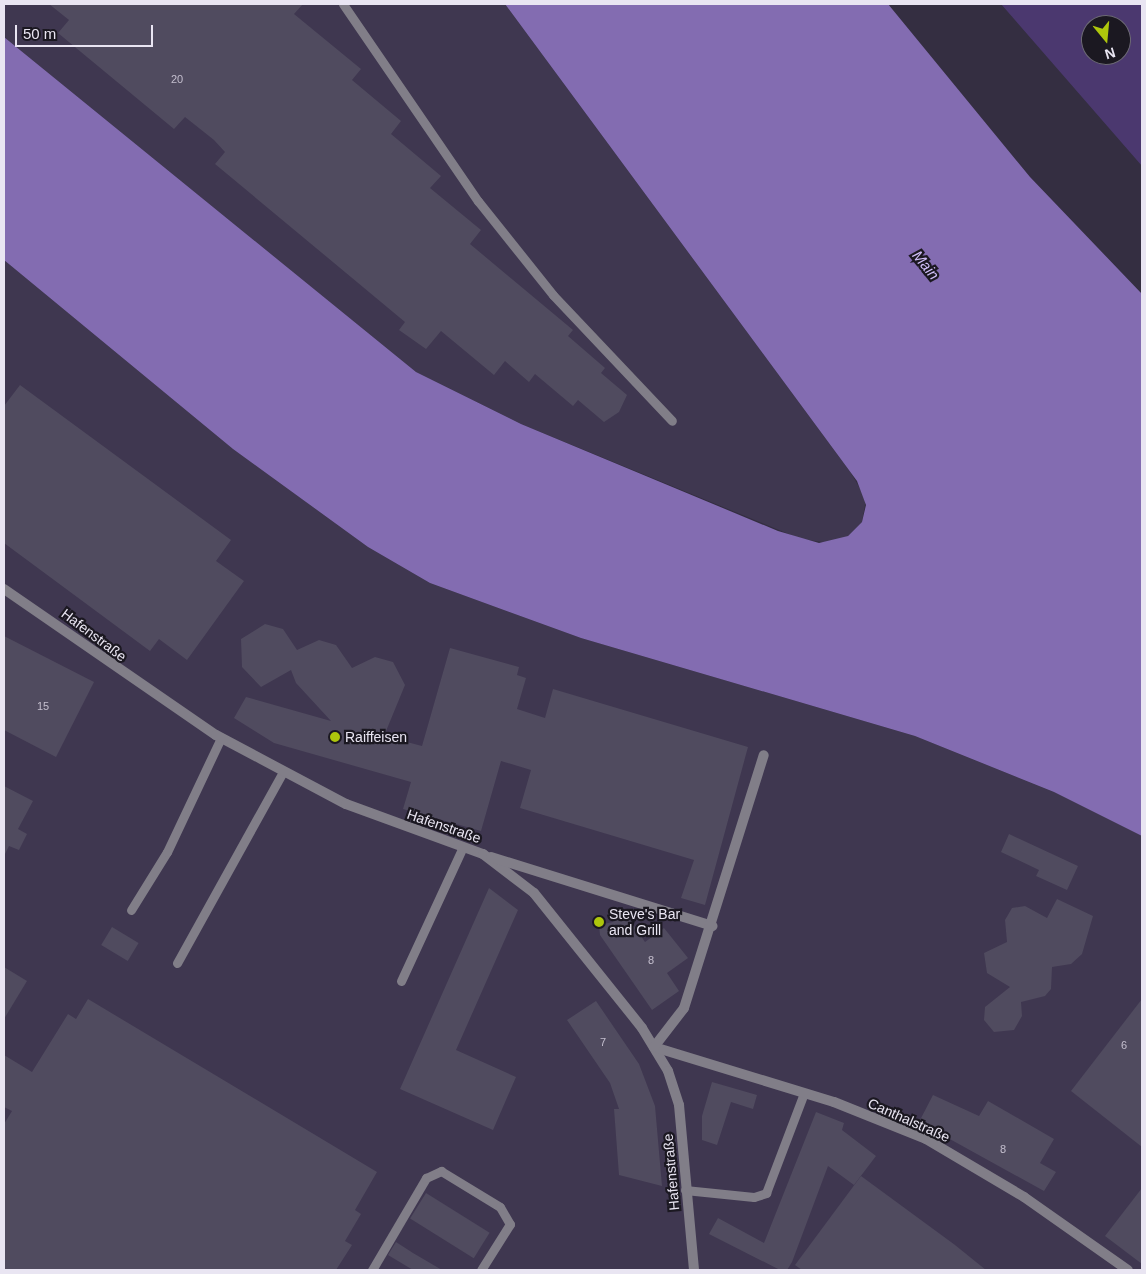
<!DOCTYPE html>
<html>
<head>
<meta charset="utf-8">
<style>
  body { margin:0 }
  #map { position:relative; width:1146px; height:1274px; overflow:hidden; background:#342e41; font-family:Helvetica,sans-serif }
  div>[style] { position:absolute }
  .built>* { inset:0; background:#3f3750 }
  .green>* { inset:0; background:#4b386f }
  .water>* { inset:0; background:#836cb1 }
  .building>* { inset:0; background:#504b5f; transform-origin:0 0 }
  .service>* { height:9px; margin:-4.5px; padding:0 4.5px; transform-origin:4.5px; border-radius:4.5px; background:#817e88 }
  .minor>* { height:10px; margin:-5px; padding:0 5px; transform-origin:5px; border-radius:5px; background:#817e88 }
  .dots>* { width:14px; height:14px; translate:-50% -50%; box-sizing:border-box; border:2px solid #1b1821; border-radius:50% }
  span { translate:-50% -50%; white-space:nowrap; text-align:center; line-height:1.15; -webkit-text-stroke:4.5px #1b1821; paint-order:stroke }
  .number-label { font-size:11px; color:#c3becd }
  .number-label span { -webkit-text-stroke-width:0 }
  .street-label { font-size:14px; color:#e9e5f2 }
  .poi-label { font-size:14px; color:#e9e5f2 }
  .left { translate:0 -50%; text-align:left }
  .water-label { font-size:15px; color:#cfbef7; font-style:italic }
  .frame { position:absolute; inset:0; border:5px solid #e9e5f2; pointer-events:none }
  .north { position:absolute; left:1081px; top:15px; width:50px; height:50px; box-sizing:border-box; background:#1b1821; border:1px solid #6d6a75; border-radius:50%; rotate:163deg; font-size:14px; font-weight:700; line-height:20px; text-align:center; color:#e9e5f2 }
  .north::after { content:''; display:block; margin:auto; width:18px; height:22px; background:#aec60c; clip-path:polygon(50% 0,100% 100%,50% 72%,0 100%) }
  .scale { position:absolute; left:15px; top:25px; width:138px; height:22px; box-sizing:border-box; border:2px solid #e9e5f2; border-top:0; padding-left:6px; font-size:15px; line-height:18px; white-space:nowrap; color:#e9e5f2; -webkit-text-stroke:4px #1b1821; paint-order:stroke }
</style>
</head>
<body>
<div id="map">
  <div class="built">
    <div style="clip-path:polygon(4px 4px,505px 4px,851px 473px,866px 499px,862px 522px,848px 536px,830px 543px,801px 539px,521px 424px,416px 372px,4px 37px)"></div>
    <div style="clip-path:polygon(4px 260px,233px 449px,368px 547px,430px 583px,581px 638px,915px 736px,1054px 792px,1142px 836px,1142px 1270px,4px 1270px)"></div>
  </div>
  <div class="green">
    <div style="clip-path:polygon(evenodd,1001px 4px,1142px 4px,1142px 166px,1001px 4px,1091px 25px,1121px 25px,1121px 55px,1091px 55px,1091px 25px)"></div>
  </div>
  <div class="water">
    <div style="clip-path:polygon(505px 4px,888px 4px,1030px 177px,1142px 294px,1142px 836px,1054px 792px,915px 736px,581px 638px,430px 583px,368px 547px,233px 449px,4px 260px,4px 37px,416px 372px,521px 424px,778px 531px,819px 543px,848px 536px,862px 522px,866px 505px,857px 481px)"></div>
  </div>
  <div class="building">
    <div style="clip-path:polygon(49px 4px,303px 4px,294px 14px,361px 69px,352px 80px,401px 121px,391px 134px,441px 176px,430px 188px,481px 230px,470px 244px,573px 330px,568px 336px,605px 368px,601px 373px,627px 395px,619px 412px,604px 422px,578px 400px,573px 406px,535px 374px,529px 382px,505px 361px,494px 375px,441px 331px,426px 349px,399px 330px,405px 322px,215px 164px,225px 152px,214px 140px,185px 117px,174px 129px,58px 33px,69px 20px)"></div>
    <div style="clip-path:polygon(20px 385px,231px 540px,216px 561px,244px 581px,187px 660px,159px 639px,150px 651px,4px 543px,4px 406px)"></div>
    <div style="clip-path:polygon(265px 624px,283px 629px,297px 650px,319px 640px,336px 645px,352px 668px,375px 657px,393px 662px,405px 685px,384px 736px,422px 746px,450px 648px,519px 667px,517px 675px,526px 678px,517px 709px,545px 718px,553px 689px,748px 747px,705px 905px,681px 898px,694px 860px,520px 808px,531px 770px,501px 761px,481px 831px,403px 809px,411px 782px,274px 743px,234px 718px,246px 697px,331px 721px,296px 683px,291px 670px,261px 687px,242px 667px,241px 639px)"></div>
    <div style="clip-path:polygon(4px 636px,94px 682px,56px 757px,4px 730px)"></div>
    <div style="clip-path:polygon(4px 786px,33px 801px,18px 829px,27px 834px,19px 850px,9px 846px,4px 856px)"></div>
    <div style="clip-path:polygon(1009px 834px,1078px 866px,1067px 890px,1036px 876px,1039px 870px,1001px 852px)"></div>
    <div style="clip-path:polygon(489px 888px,518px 910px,456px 1050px,516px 1077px,493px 1130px,400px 1089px)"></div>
    <div style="clip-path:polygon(1057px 899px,1093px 916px,1082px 954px,1071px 964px,1052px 967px,1051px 989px,1045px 996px,1021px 1002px,1022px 1016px,1014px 1030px,994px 1032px,984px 1020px,985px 1007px,1010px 987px,987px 973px,984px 953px,1007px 942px,1005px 920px,1012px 908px,1025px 906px,1047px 918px)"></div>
    <div style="clip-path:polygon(612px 909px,626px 914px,645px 942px,664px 928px,688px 958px,667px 973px,679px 991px,652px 1010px,600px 935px,599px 925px,613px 922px)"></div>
    <div style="left:112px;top:927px;width:31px;height:21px;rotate:31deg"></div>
    <div style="clip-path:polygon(4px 967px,27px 981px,4px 1019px)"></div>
    <div style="clip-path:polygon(88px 999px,377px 1172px,355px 1210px,361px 1214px,345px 1241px,352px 1245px,336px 1270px,4px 1270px,4px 1124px,12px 1111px,4px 1107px,4px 1055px,32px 1072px,68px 1014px,76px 1019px)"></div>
    <div style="clip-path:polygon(1142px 999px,1142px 1147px,1071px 1091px)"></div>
    <div style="clip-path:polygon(596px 1001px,639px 1064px,655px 1106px,662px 1186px,619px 1175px,614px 1109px,619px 1109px,610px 1083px,567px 1020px)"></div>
    <div style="clip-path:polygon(712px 1082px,757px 1095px,753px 1109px,731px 1102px,717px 1145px,702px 1140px,702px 1116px)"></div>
    <div style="clip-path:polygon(933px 1095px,979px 1116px,988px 1101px,1054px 1139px,1040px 1163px,1056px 1172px,1044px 1191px,919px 1122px)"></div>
    <div style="clip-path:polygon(816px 1112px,844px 1123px,842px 1130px,876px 1156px,854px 1185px,828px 1166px,792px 1262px,787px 1270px,780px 1270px,709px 1234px,718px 1218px,764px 1243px)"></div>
    <div style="clip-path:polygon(861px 1176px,955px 1245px,986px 1270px,802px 1270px,795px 1265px)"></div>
    <div style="clip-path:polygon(1142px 1188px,1142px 1264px,1105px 1236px)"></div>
    <div style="left:426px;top:1193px;width:75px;height:30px;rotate:32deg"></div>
    <div style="clip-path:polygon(396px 1242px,413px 1253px,442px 1270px,413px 1270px,388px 1255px)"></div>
  </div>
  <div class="service">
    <div style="left:343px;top:4px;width:239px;rotate:55.6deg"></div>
    <div style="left:478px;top:201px;width:120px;rotate:51.4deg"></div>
    <div style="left:553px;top:295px;width:173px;rotate:46.6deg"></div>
    <div style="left:131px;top:910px;width:68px;rotate:-58.2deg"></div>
    <div style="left:167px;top:852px;width:126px;rotate:-64.7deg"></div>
    <div style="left:177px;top:963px;width:218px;rotate:-61deg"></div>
    <div style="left:401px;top:981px;width:148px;rotate:-65.2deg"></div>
    <div style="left:685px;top:1190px;width:69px;rotate:5.8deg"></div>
    <div style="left:754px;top:1197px;width:13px;rotate:-18deg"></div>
    <div style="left:766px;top:1193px;width:107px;rotate:-69.2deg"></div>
    <div style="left:372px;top:1270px;width:107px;rotate:-59.6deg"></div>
    <div style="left:426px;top:1178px;width:17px;rotate:-25deg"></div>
    <div style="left:441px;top:1171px;width:69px;rotate:31.4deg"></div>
    <div style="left:500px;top:1207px;width:20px;rotate:60deg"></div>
    <div style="left:510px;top:1224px;width:54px;rotate:122.2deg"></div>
  </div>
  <div class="minor">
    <div style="left:4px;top:589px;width:257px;rotate:34.6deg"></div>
    <div style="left:216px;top:735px;width:147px;rotate:28deg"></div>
    <div style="left:346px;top:804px;width:146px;rotate:20.1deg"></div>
    <div style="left:483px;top:854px;width:64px;rotate:37.4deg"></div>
    <div style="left:534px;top:893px;width:173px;rotate:51.3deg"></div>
    <div style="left:642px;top:1028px;width:50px;rotate:58.8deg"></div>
    <div style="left:668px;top:1071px;width:36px;rotate:72deg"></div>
    <div style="left:679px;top:1105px;width:166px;rotate:84.8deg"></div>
    <div style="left:491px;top:857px;width:232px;rotate:17.3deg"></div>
    <div style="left:654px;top:1047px;width:188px;rotate:17deg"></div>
    <div style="left:834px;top:1102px;width:99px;rotate:21.9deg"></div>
    <div style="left:926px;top:1139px;width:114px;rotate:30.6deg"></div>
    <div style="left:1024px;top:1197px;width:127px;rotate:35.1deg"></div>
    <div style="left:654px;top:1047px;width:49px;rotate:-52.4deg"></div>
    <div style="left:684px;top:1008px;width:265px;rotate:-72.5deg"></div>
  </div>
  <div class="dots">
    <div style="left:335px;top:737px;background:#aec60c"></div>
    <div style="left:599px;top:922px;background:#aec60c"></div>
  </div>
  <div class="number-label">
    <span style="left:177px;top:79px">20</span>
    <span style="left:43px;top:706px">15</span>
    <span style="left:651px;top:960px">8</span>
    <span style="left:603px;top:1042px">7</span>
    <span style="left:1124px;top:1045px">6</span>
    <span style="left:1003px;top:1149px">8</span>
  </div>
  <div class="street-label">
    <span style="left:94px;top:635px;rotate:37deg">Hafenstraße</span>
    <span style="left:444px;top:826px;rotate:19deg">Hafenstraße</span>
    <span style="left:909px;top:1120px;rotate:24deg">Canthalstraße</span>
    <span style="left:671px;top:1172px;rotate:-95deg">Hafenstraße</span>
  </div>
  <div class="poi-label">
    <span class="left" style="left:345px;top:737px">Raiffeisen</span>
    <span class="left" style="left:609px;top:922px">Steve's Bar<br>and Grill</span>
  </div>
  <div class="water-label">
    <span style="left:926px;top:265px;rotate:51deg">Main</span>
  </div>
  <div class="frame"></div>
  <div class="north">N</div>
  <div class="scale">50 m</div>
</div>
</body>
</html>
